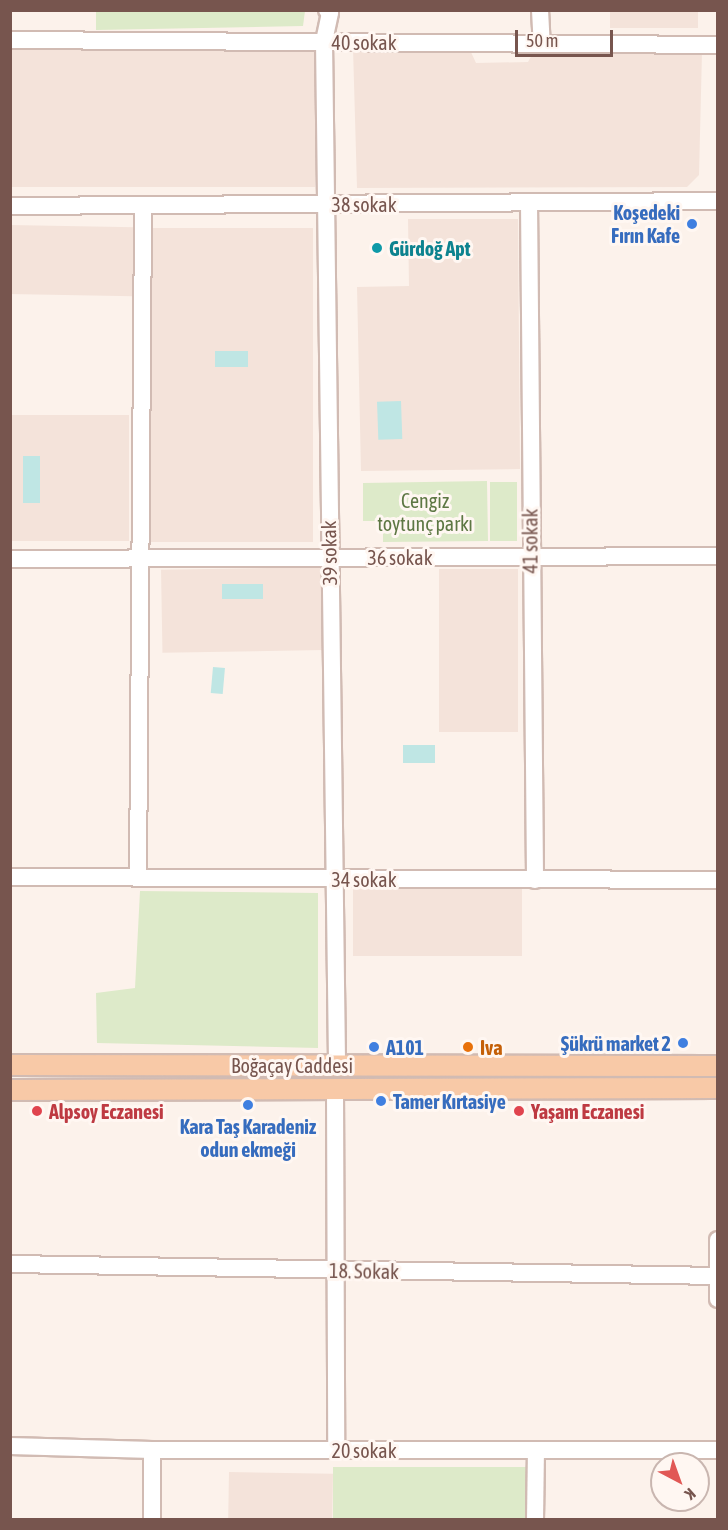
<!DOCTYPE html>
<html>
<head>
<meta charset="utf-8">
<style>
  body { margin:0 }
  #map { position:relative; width:728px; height:1530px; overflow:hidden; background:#fcf2eb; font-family:"Asap Condensed",sans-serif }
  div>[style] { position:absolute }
  .residential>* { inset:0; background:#f4e3da; transform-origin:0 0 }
  .green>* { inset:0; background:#ddeac9; transform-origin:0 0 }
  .water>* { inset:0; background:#bfe6e4; transform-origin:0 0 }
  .roads { filter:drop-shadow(2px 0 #d1bbb3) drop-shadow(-2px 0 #d1bbb3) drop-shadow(0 2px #d1bbb3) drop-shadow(0 -2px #d1bbb3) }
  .minor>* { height:16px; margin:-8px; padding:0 8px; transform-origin:8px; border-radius:8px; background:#fff }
  .major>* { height:20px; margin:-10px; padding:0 10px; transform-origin:10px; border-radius:10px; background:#f8c9a7 }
  .dots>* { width:16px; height:16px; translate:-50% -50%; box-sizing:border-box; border:3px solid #fff7f2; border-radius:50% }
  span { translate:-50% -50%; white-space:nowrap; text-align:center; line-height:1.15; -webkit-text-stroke:6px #fff7f2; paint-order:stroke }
  .street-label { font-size:20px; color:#77554e }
  .shop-label { font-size:20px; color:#366cbe; font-weight:700 }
  .right { translate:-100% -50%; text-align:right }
  .left { translate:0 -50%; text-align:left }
  .culture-label { font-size:20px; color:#0d838f; font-weight:700 }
  .park-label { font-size:20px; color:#5d7743 }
  .food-label { font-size:20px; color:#c56008; font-weight:700 }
  .health-label { font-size:20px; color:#be3a42; font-weight:700 }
  .frame { position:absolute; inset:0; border:12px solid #77554e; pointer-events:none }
  .north { position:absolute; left:650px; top:1452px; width:60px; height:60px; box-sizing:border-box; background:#fff7f2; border:2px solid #c9b6b0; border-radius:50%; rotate:139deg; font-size:16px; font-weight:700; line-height:24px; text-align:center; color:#77554e }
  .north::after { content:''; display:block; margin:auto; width:21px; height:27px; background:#e15855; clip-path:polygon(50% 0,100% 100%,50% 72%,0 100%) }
  .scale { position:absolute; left:515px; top:30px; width:98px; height:27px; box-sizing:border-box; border:3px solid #77554e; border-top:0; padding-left:8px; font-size:18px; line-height:21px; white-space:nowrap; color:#77554e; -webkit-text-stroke:4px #fff7f2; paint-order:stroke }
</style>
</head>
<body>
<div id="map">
  <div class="residential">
    <div style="left:610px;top:11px;width:88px;height:17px"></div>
    <div style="clip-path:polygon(353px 48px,470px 50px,476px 63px,528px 62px,535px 49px,702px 52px,699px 175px,687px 187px,357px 188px)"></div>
    <div style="left:315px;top:49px;width:138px;height:305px;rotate:90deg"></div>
    <div style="clip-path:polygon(408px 219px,518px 219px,520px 469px,361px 471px,357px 287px,409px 286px)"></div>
    <div style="left:10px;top:225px;width:125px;height:69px;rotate:1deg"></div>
    <div style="left:313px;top:228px;width:314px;height:164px;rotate:90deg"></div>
    <div style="left:129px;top:415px;width:126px;height:119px;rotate:90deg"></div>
    <div style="left:322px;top:567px;width:83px;height:161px;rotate:89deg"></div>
    <div style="left:518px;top:569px;width:163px;height:79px;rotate:90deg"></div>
    <div style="left:522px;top:888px;width:68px;height:169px;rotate:90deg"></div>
    <div style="left:229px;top:1472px;width:104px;height:47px;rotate:1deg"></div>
  </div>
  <div class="green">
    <div style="clip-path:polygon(96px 11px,96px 10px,305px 11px,303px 26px,96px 30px)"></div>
    <div style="clip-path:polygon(487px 481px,488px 541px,383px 542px,383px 521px,363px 521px,363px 483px)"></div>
    <div style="left:490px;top:482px;width:27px;height:59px"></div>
    <div style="clip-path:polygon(140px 891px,318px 893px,318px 1048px,97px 1043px,96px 993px,135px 988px)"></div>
    <div style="left:528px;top:1467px;width:52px;height:195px;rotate:90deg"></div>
  </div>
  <div class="water">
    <div style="left:248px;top:351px;width:16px;height:33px;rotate:90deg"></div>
    <div style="left:401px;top:401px;width:38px;height:24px;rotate:88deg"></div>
    <div style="left:23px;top:456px;width:17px;height:47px"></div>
    <div style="left:222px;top:584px;width:41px;height:15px"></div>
    <div style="left:213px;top:667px;width:12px;height:26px;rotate:5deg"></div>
    <div style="left:403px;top:745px;width:32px;height:18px"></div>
  </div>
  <div class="roads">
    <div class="minor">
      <div style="left:327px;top:10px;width:4px;rotate:45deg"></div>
      <div style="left:330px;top:13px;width:29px;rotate:102deg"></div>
      <div style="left:324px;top:41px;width:1024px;rotate:89.27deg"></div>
      <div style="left:540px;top:10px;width:33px;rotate:87deg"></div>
      <div style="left:10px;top:40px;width:708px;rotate:0.4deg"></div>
      <div style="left:529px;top:202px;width:678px;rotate:89.49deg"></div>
      <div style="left:10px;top:206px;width:708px;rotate:-0.4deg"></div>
      <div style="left:10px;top:559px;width:708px;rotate:-0.24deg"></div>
      <div style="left:10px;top:877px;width:708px;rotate:0.24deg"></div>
      <div style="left:138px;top:878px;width:673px;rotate:-89.57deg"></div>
      <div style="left:335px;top:1088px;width:361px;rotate:89.8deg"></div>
      <div style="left:718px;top:1240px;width:59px;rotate:90deg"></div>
      <div style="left:10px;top:1264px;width:707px;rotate:0.97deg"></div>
      <div style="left:10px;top:1446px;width:142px;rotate:1.6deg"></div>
      <div style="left:152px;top:1450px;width:566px"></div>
      <div style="left:152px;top:1450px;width:70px;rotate:90deg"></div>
      <div style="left:535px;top:1520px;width:70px;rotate:-89.2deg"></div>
    </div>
    <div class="major">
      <div style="left:10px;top:1065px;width:708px;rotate:0.08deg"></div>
      <div style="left:10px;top:1090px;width:708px;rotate:-0.16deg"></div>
    </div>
  </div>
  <div class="dots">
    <div style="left:692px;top:224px;background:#3f7fe0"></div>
    <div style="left:377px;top:248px;background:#0f9aa8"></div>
    <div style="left:683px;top:1043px;background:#3f7fe0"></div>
    <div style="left:374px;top:1047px;background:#3f7fe0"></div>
    <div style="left:468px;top:1047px;background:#e8710a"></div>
    <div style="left:381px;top:1101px;background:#3f7fe0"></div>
    <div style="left:248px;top:1105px;background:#3f7fe0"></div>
    <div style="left:37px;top:1111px;background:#e0444e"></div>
    <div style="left:519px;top:1111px;background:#e0444e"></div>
  </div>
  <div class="street-label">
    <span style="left:364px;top:42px">40 sokak</span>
    <span style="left:364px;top:204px">38 sokak</span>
    <span style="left:530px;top:541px;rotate:-90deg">41 sokak</span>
    <span style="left:329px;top:553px;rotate:-91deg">39 sokak</span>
    <span style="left:400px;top:557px">36 sokak</span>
    <span style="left:364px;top:879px">34 sokak</span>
    <span style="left:292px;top:1065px">Boğaçay Caddesi</span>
    <span style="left:364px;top:1271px;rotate:1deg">18. Sokak</span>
    <span style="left:364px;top:1450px">20 sokak</span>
  </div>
  <div class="shop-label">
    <span class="right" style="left:680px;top:224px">Koşedeki<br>Fırın Kafe</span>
    <span class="right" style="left:671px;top:1043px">Şükrü market 2</span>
    <span class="left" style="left:386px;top:1047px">A101</span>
    <span class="left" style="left:393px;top:1101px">Tamer Kırtasiye</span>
    <span style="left:248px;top:1138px">Kara Taş Karadeniz<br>odun ekmeği</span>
  </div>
  <div class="culture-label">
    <span class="left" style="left:389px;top:248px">Gürdoğ Apt</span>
  </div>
  <div class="park-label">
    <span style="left:425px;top:512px">Cengiz<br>toytunç parkı</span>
  </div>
  <div class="food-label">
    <span class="left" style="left:480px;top:1047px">Iva</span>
  </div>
  <div class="health-label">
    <span class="left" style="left:49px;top:1111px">Alpsoy Eczanesi</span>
    <span class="left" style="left:531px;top:1111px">Yaşam Eczanesi</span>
  </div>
  <div class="frame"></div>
  <div class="north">K</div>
  <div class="scale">50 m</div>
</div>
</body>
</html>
